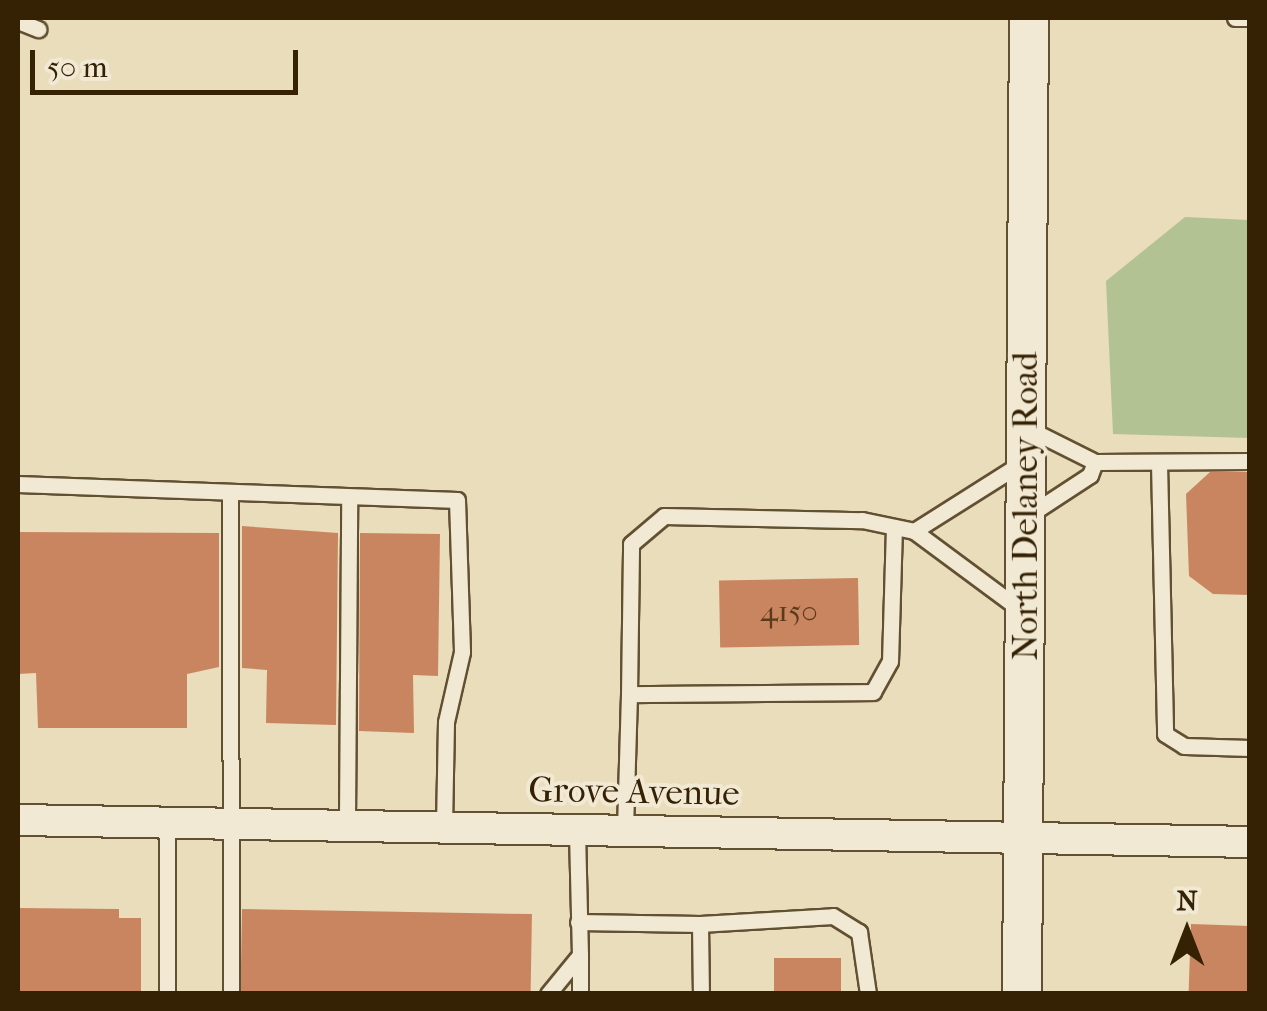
<!DOCTYPE html>
<html>
<head>
<meta charset="utf-8">
<style>
  body { margin:0 }
  #map { position:relative; width:1267px; height:1011px; overflow:hidden; background:#e9ddbb; font-family:"IM FELL French Canon",serif }
  div>[style] { position:absolute }
  .green>* { inset:0; background:#b3c292 }
  .building>* { inset:0; background:#c8855f; transform-origin:0 0 }
  .roads { filter:drop-shadow(2px 0 #625032) drop-shadow(-2px 0 #625032) drop-shadow(0 2px #625032) drop-shadow(0 -2px #625032) }
  .service>* { height:15px; margin:-7.5px; padding:0 7.5px; transform-origin:7.5px; border-radius:7.5px; background:#f1e9d3 }
  .minor>* { height:30px; margin:-15px; padding:0 15px; transform-origin:15px; border-radius:15px; background:#f1e9d3 }
  .tertiary>* { height:38px; margin:-19px; padding:0 19px; transform-origin:19px; border-radius:19px; background:#f1e9d3 }
  span { translate:-50% -50%; white-space:nowrap; text-align:center; line-height:1.15; -webkit-text-stroke:8px #f1e9d3; paint-order:stroke }
  .number-label { font-size:30px; color:#5a3a1b }
  .number-label span { -webkit-text-stroke-width:0 }
  .street-label { font-size:35px; color:#352104 }
  .frame { position:absolute; inset:0; border:20px solid #352104; pointer-events:none }
  .north { position:absolute; left:1137px; top:881px; width:100px; height:100px; -webkit-text-stroke:8px #f1e9d3; paint-order:stroke; rotate:0deg; font-size:28px; font-weight:700; line-height:40px; text-align:center; color:#352104 }
  .north::after { content:''; display:block; margin:auto; width:35px; height:45px; background:#352104; clip-path:polygon(50% 0,100% 100%,50% 72%,0 100%) }
  .scale { position:absolute; left:30px; top:50px; width:268px; height:45px; box-sizing:border-box; border:5px solid #352104; border-top:0; padding-left:12px; font-size:30px; line-height:35px; white-space:nowrap; color:#352104; -webkit-text-stroke:8px #f1e9d3; paint-order:stroke }
</style>
</head>
<body>
<div id="map">
  <div class="green">
    <div style="clip-path:polygon(1185px 217px,1249px 220px,1249px 438px,1113px 434px,1106px 281px)"></div>
  </div>
  <div class="building">
    <div style="clip-path:polygon(1210px 472px,1250px 472px,1250px 595px,1213px 594px,1189px 576px,1186px 494px)"></div>
    <div style="clip-path:polygon(242px 526px,338px 533px,336px 725px,266px 723px,267px 670px,242px 668px)"></div>
    <div style="clip-path:polygon(18px 532px,219px 533px,219px 667px,187px 674px,187px 728px,38px 728px,36px 673px,18px 674px)"></div>
    <div style="clip-path:polygon(360px 533px,440px 534px,438px 676px,413px 675px,414px 733px,359px 731px)"></div>
    <div style="left:858px;top:578px;width:67px;height:139px;rotate:89deg"></div>
    <div style="clip-path:polygon(18px 908px,119px 909px,119px 918px,141px 918px,141px 994px,18px 994px)"></div>
    <div style="left:242px;top:909px;width:290px;height:85px;rotate:1deg"></div>
    <div style="left:1191px;top:924px;width:59px;height:70px;rotate:2deg"></div>
    <div style="left:774px;top:958px;width:67px;height:36px"></div>
  </div>
  <div class="roads">
    <div class="service">
      <div style="left:1235px;top:18px;width:15px"></div>
      <div style="left:18px;top:21px;width:22px;rotate:22deg"></div>
      <div style="left:1027px;top:428px;width:76px;rotate:26.6deg"></div>
      <div style="left:1095px;top:462px;width:155px;rotate:-0.4deg"></div>
      <div style="left:1159px;top:463px;width:271px;rotate:88.7deg"></div>
      <div style="left:1165px;top:734px;width:22px;rotate:32deg"></div>
      <div style="left:1184px;top:746px;width:66px;rotate:1.7deg"></div>
      <div style="left:18px;top:484px;width:439px;rotate:2.1deg"></div>
      <div style="left:457px;top:500px;width:152px;rotate:88.1deg"></div>
      <div style="left:462px;top:652px;width:72px;rotate:102.9deg"></div>
      <div style="left:446px;top:722px;width:104px;rotate:91.1deg"></div>
      <div style="left:230px;top:494px;width:500px;rotate:89.89deg"></div>
      <div style="left:1029px;top:515px;width:73px;rotate:-33.3deg"></div>
      <div style="left:1090px;top:475px;width:14px;rotate:-69deg"></div>
      <div style="left:894px;top:527px;width:134px;rotate:91.7deg"></div>
      <div style="left:890px;top:661px;width:35px;rotate:119deg"></div>
      <div style="left:873px;top:692px;width:244px;rotate:179.5deg"></div>
      <div style="left:629px;top:694px;width:150px;rotate:-89.2deg"></div>
      <div style="left:631px;top:544px;width:43px;rotate:-40.3deg"></div>
      <div style="left:664px;top:516px;width:198px;rotate:1.2deg"></div>
      <div style="left:862px;top:520px;width:53px;rotate:11.9deg"></div>
      <div style="left:914px;top:531px;width:134px;rotate:36.5deg"></div>
      <div style="left:914px;top:531px;width:129px;rotate:-32.3deg"></div>
      <div style="left:347px;top:820px;width:322px;rotate:-89.6deg"></div>
      <div style="left:625px;top:829px;width:135px;rotate:-88.3deg"></div>
      <div style="left:578px;top:922px;width:122px;rotate:0.9deg"></div>
      <div style="left:700px;top:924px;width:70px;rotate:89.2deg"></div>
      <div style="left:700px;top:924px;width:133px;rotate:-3.4deg"></div>
      <div style="left:833px;top:916px;width:31px;rotate:32deg"></div>
      <div style="left:859px;top:932px;width:63px;rotate:81.7deg"></div>
      <div style="left:580px;top:955px;width:39px;rotate:90deg"></div>
      <div style="left:167px;top:994px;width:172px;rotate:-90deg"></div>
      <div style="left:548px;top:994px;width:50px;rotate:-50.6deg"></div>
      <div style="left:580px;top:955px;width:126px;rotate:-91.4deg"></div>
    </div>
    <div class="minor">
      <div style="left:18px;top:820px;width:1232px;rotate:1.02deg"></div>
    </div>
    <div class="tertiary">
      <div style="left:1022px;top:994px;width:976px;rotate:-89.59deg"></div>
    </div>
  </div>
  <div class="number-label">
    <span style="left:789px;top:612px">4150</span>
  </div>
  <div class="street-label">
    <span style="left:1026px;top:506px;rotate:-90deg">North Delaney Road</span>
    <span style="left:634px;top:792px;rotate:1deg">Grove Avenue</span>
  </div>
  <div class="frame"></div>
  <div class="north">N</div>
  <div class="scale">50 m</div>
</div>
</body>
</html>
